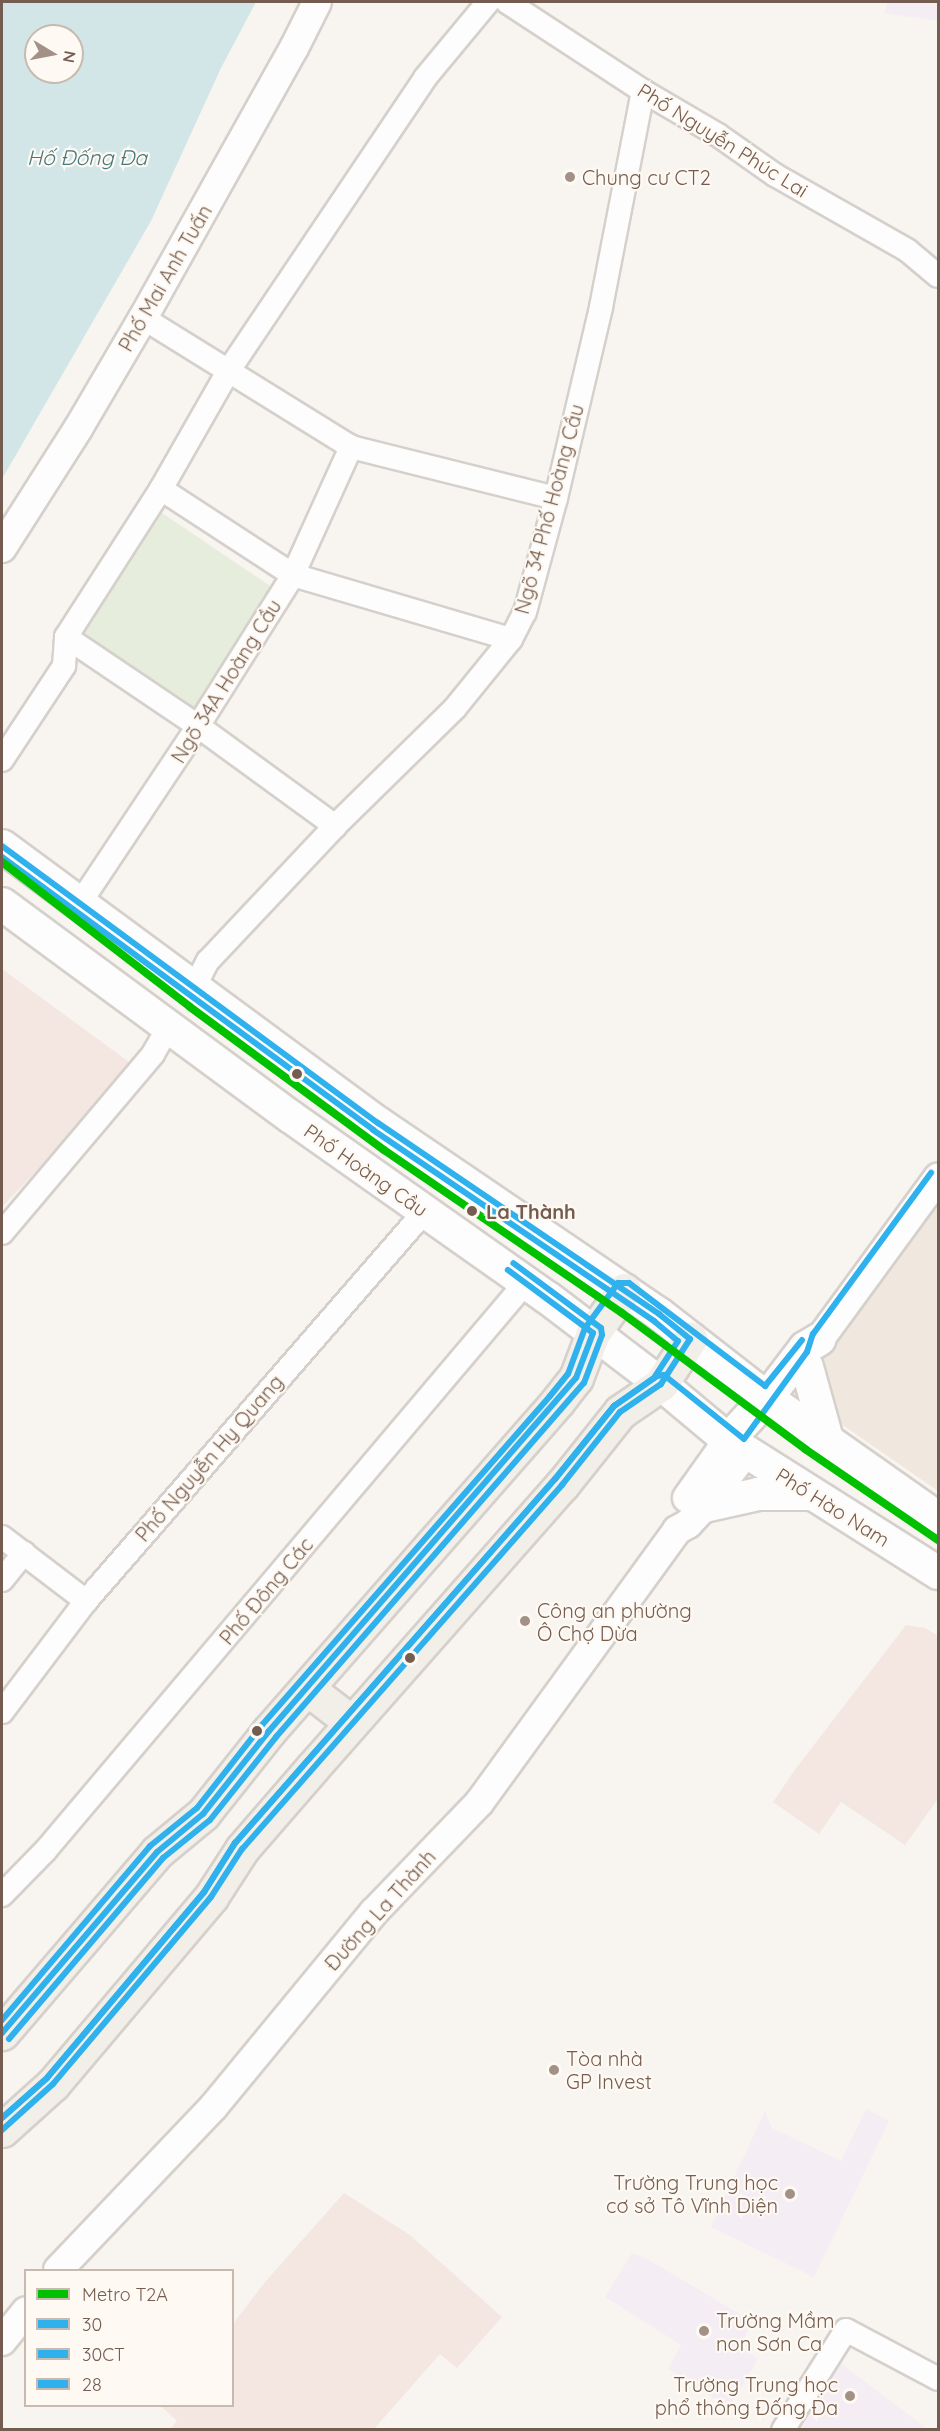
<!DOCTYPE html>
<html>
<head>
<meta charset="utf-8">
<style>
  body { margin:0 }
  #map { position:relative; width:940px; height:2431px; overflow:hidden; background:#f8f4f0; font-family:Quicksand,sans-serif }
  div>[style] { position:absolute }
  .residential>* { inset:0; background:#f0e7de }
  .commercial>* { inset:0; background:#f4e7e2 }
  .education>* { inset:0; background:#f5edf4 }
  .green>* { inset:0; background:#e6eddc; transform-origin:0 0 }
  .water>* { inset:0; background:#d2e6e8 }
  .roads { filter:drop-shadow(2px 0 #d5d0cb) drop-shadow(-2px 0 #d5d0cb) drop-shadow(0 2px #d5d0cb) drop-shadow(0 -2px #d5d0cb) }
  .minor>* { height:22px; margin:-11px; padding:0 11px; transform-origin:11px; border-radius:11px; background:#fefdfd }
  .tertiary>* { height:28px; margin:-14px; padding:0 14px; transform-origin:14px; border-radius:14px; background:#fefdfd }
  .secondary>* { height:32px; margin:-16px; padding:0 16px; transform-origin:16px; border-radius:16px; background:#fefdfd }
  .primary>* { height:33px; margin:-16.5px; padding:0 16.5px; transform-origin:16.5px; border-radius:16.5px; background:#f2eee8 }
  .bus-1>* { height:6px; margin:-3px; padding:0 3px; transform-origin:3px; border-radius:3px; background:#2fb1ee }
  .bus-2>* { height:6px; margin:-3px; padding:0 3px; transform-origin:3px; border-radius:3px; background:#2fb1ee }
  .bus-3>* { height:6px; margin:-3px; padding:0 3px; transform-origin:3px; border-radius:3px; background:#2fb1ee }
  .metro-1>* { height:8px; margin:-4px; padding:0 4px; transform-origin:4px; border-radius:4px; background:#00c000 }
  .dots>* { width:16px; height:16px; translate:-50% -50%; box-sizing:border-box; border:3px solid #fef9f2; border-radius:50% }
  span { translate:-50% -50%; white-space:nowrap; text-align:center; line-height:1.15; -webkit-text-stroke:4.5px #fef9f2; paint-order:stroke }
  .street-label { font-size:20px; color:#755c50 }
  .poi-label { font-size:20px; color:#755c50 }
  .left { translate:0 -50%; text-align:left }
  .right { translate:-100% -50%; text-align:right }
  .stop-label { font-size:20px; color:#755c50; font-weight:700 }
  .water-label { font-size:21px; color:#48777f; font-style:italic }
  .frame { position:absolute; inset:0; border:3px solid #755c50; pointer-events:none }
  .legend { position:absolute; left:24px; top:2269px; width:210px; height:138px; box-sizing:border-box; background:#fef9f2; border:2px solid #c7bab1; margin:0; padding:8px 10px; list-style:none; font-size:18px; color:#755c50 }
  .legend li { display:flex; align-items:center; gap:12px; height:30px }
  .legend b { width:30px; border:2px solid #c7bab1 }
  .north { position:absolute; left:24px; top:24px; width:60px; height:60px; box-sizing:border-box; background:#fef9f2; border:2px solid #c7bab1; border-radius:50%; rotate:100deg; font-size:16px; font-weight:700; line-height:24px; text-align:center; color:#755c50 }
  .north::after { content:''; display:block; margin:auto; width:21px; height:27px; background:#a39188; clip-path:polygon(50% 0,100% 100%,50% 72%,0 100%) }
</style>
</head>
<body>
<div id="map">
  <div class="residential">
    <div style="clip-path:polygon(938px 1197px,938px 1491px,834px 1419px,818px 1363px)"></div>
  </div>
  <div class="commercial">
    <div style="clip-path:polygon(2px 969px,136px 1067px,2px 1207px)"></div>
    <div style="clip-path:polygon(906px 1625px,925px 1628px,938px 1636px,938px 1799px,905px 1845px,841px 1802px,819px 1834px,773px 1802px,794px 1771px)"></div>
    <div style="clip-path:polygon(344px 2193px,410px 2235px,502px 2317px,457px 2368px,440px 2354px,374px 2429px,170px 2429px,177px 2421px,161px 2406px,232px 2406px,233px 2324px,265px 2282px)"></div>
  </div>
  <div class="education">
    <div style="clip-path:polygon(887px 2px,938px 2px,938px 21px,885px 13px)"></div>
    <div style="clip-path:polygon(866px 2109px,889px 2121px,814px 2277px,711px 2227px,765px 2111px,772px 2128px,841px 2161px)"></div>
    <div style="clip-path:polygon(632px 2253px,644px 2257px,753px 2322px,739px 2346px,758px 2359px,729px 2408px,668px 2369px,681px 2345px,605px 2297px)"></div>
    <div style="clip-path:polygon(839px 2362px,927px 2429px,795px 2430px)"></div>
  </div>
  <div class="green">
    <div style="left:162px;top:513px;width:136px;height:146px;rotate:34deg"></div>
  </div>
  <div class="water">
    <div style="clip-path:polygon(evenodd,2px 2px,256px 2px,221px 68px,151px 221px,2px 479px,2px 2px,36px 36px,72px 36px,72px 72px,36px 72px,36px 36px)"></div>
  </div>
  <div class="roads">
    <div class="minor">
      <div style="left:507px;top:2px;width:163px;rotate:33.2deg"></div>
      <div style="left:643px;top:91px;width:87px;rotate:30.4deg"></div>
      <div style="left:718px;top:135px;width:70px;rotate:35.1deg"></div>
      <div style="left:775px;top:175px;width:152px;rotate:29.6deg"></div>
      <div style="left:907px;top:250px;width:40px;rotate:40deg"></div>
      <div style="left:143px;top:318px;width:245px;rotate:31.8deg"></div>
      <div style="left:351px;top:447px;width:211px;rotate:14deg"></div>
      <div style="left:161px;top:489px;width:158px;rotate:33.1deg"></div>
      <div style="left:293px;top:575px;width:227px;rotate:16.4deg"></div>
      <div style="left:66px;top:637px;width:159px;rotate:34deg"></div>
      <div style="left:198px;top:726px;width:170px;rotate:36.1deg"></div>
      <div style="left:2px;top:760px;width:113px;rotate:-56.6deg"></div>
      <div style="left:64px;top:666px;width:29px;rotate:-86deg"></div>
      <div style="left:66px;top:637px;width:176px;rotate:-57.3deg"></div>
      <div style="left:161px;top:489px;width:137px;rotate:-60.3deg"></div>
      <div style="left:229px;top:370px;width:352px;rotate:-56.1deg"></div>
      <div style="left:425px;top:78px;width:99px;rotate:-50.3deg"></div>
      <div style="left:80px;top:903px;width:213px;rotate:-56.3deg"></div>
      <div style="left:198px;top:726px;width:178px;rotate:-57.8deg"></div>
      <div style="left:293px;top:575px;width:141px;rotate:-65.6deg"></div>
      <div style="left:194px;top:988px;width:30px;rotate:-63deg"></div>
      <div style="left:208px;top:961px;width:185px;rotate:-46.7deg"></div>
      <div style="left:335px;top:826px;width:168px;rotate:-44.5deg"></div>
      <div style="left:455px;top:708px;width:89px;rotate:-50.9deg"></div>
      <div style="left:511px;top:639px;width:30px;rotate:-63deg"></div>
      <div style="left:525px;top:612px;width:118px;rotate:-74.8deg"></div>
      <div style="left:556px;top:498px;width:196px;rotate:-76.7deg"></div>
      <div style="left:601px;top:307px;width:220px;rotate:-79deg"></div>
      <div style="left:2px;top:1233px;width:234px;rotate:-49.8deg"></div>
      <div style="left:153px;top:1054px;width:32px;rotate:-60deg"></div>
      <div style="left:2px;top:1537px;width:106px;rotate:37.3deg"></div>
      <div style="left:2px;top:1580px;width:35px;rotate:-51deg"></div>
      <div style="left:2px;top:1712px;width:139px;rotate:-52.9deg"></div>
      <div style="left:86px;top:1601px;width:517px;rotate:-49deg"></div>
      <div style="left:2px;top:1895px;width:62px;rotate:-45.7deg"></div>
      <div style="left:45px;top:1851px;width:745px;rotate:-49.79deg"></div>
      <div style="left:783px;top:2430px;width:118px;rotate:-57.8deg"></div>
      <div style="left:846px;top:2330px;width:104px;rotate:28deg"></div>
    </div>
    <div class="tertiary">
      <div style="left:2px;top:548px;width:143px;rotate:-57.5deg"></div>
      <div style="left:79px;top:427px;width:126px;rotate:-59.6deg"></div>
      <div style="left:143px;top:318px;width:309px;rotate:-60.8deg"></div>
      <div style="left:294px;top:48px;width:51px;rotate:-63.4deg"></div>
      <div style="left:820px;top:1339px;width:200px;rotate:-53.8deg"></div>
      <div style="left:687px;top:1498px;width:71px;rotate:-54.7deg"></div>
      <div style="left:58px;top:2270px;width:226px;rotate:-46.4deg"></div>
      <div style="left:214px;top:2106px;width:251px;rotate:-50.5deg"></div>
      <div style="left:374px;top:1912px;width:151px;rotate:-46.1deg"></div>
      <div style="left:479px;top:1803px;width:337px;rotate:-54deg"></div>
      <div style="left:677px;top:1530px;width:13px;rotate:-29deg"></div>
      <div style="left:688px;top:1524px;width:25px;rotate:-47deg"></div>
      <div style="left:705px;top:1506px;width:68px;rotate:-52.8deg"></div>
      <div style="left:2px;top:2341px;width:38px;rotate:-51deg"></div>
    </div>
    <div class="secondary">
      <div style="left:2px;top:846px;width:467px;rotate:36.4deg"></div>
      <div style="left:378px;top:1123px;width:340px;rotate:34.2deg"></div>
      <div style="left:659px;top:1314px;width:137px;rotate:37.9deg"></div>
      <div style="left:767px;top:1398px;width:209px;rotate:35.1deg"></div>
      <div style="left:2px;top:904px;width:359px;rotate:36.4deg"></div>
      <div style="left:291px;top:1117px;width:314px;rotate:35.2deg"></div>
      <div style="left:548px;top:1298px;width:142px;rotate:37.3deg"></div>
      <div style="left:661px;top:1384px;width:87px;rotate:39.9deg"></div>
      <div style="left:728px;top:1440px;width:249px;rotate:32.3deg"></div>
      <div style="left:807px;top:1367px;width:75px;rotate:74.5deg"></div>
      <div style="left:728px;top:1440px;width:57px;rotate:-47.1deg"></div>
      <div style="left:767px;top:1398px;width:63px;rotate:-52.8deg"></div>
      <div style="left:805px;top:1348px;width:17px;rotate:-31deg"></div>
      <div style="left:705px;top:1506px;width:54px;rotate:-12.8deg"></div>
      <div style="left:758px;top:1494px;width:52px"></div>
    </div>
    <div class="primary">
      <div style="left:308px;top:1689px;width:54px;rotate:37.5deg"></div>
      <div style="left:2px;top:2033px;width:238px;rotate:-49.4deg"></div>
      <div style="left:157px;top:1852px;width:60px;rotate:-39.6deg"></div>
      <div style="left:203px;top:1814px;width:106px;rotate:-51.5deg"></div>
      <div style="left:269px;top:1731px;width:437px;rotate:-48.8deg"></div>
      <div style="left:557px;top:1402px;width:31px;rotate:-52deg"></div>
      <div style="left:576px;top:1378px;width:48px;rotate:-69.3deg"></div>
      <div style="left:593px;top:1333px;width:53px;rotate:-54.2deg"></div>
      <div style="left:2px;top:2130px;width:69px;rotate:-42deg"></div>
      <div style="left:53px;top:2084px;width:245px;rotate:-49.8deg"></div>
      <div style="left:211px;top:1897px;width:57px;rotate:-57.1deg"></div>
      <div style="left:242px;top:1849px;width:108px;rotate:-49.1deg"></div>
      <div style="left:313px;top:1767px;width:376px;rotate:-48.6deg"></div>
      <div style="left:562px;top:1485px;width:93px;rotate:-51.5deg"></div>
      <div style="left:620px;top:1412px;width:50px;rotate:-34.3deg"></div>
      <div style="left:661px;top:1384px;width:54px;rotate:-57.2deg"></div>
    </div>
  </div>
  <div class="bus-1">
    <div style="left:2px;top:846px;width:467px;rotate:36.4deg"></div>
    <div style="left:378px;top:1123px;width:340px;rotate:34.2deg"></div>
    <div style="left:659px;top:1314px;width:40px;rotate:39deg"></div>
    <div style="left:690px;top:1339px;width:54px;rotate:122.8deg"></div>
    <div style="left:661px;top:1384px;width:50px;rotate:145.7deg"></div>
    <div style="left:620px;top:1412px;width:93px;rotate:128.5deg"></div>
    <div style="left:562px;top:1485px;width:485px;rotate:131.3deg"></div>
    <div style="left:242px;top:1849px;width:57px;rotate:122.9deg"></div>
    <div style="left:211px;top:1897px;width:245px;rotate:130.2deg"></div>
    <div style="left:53px;top:2084px;width:69px;rotate:138deg"></div>
    <div style="left:2px;top:2033px;width:238px;rotate:-49.4deg"></div>
    <div style="left:157px;top:1852px;width:60px;rotate:-39.6deg"></div>
    <div style="left:203px;top:1814px;width:106px;rotate:-51.5deg"></div>
    <div style="left:269px;top:1731px;width:468px;rotate:-49deg"></div>
    <div style="left:576px;top:1378px;width:48px;rotate:-69.3deg"></div>
    <div style="left:593px;top:1333px;width:106px;rotate:-143.5deg"></div>
  </div>
  <div class="bus-2">
    <div style="left:2px;top:857px;width:461px;rotate:36.3deg"></div>
    <div style="left:373px;top:1130px;width:340px;rotate:34.2deg"></div>
    <div style="left:654px;top:1321px;width:31px;rotate:40deg"></div>
    <div style="left:678px;top:1341px;width:44px;rotate:123deg"></div>
    <div style="left:654px;top:1378px;width:49px;rotate:145deg"></div>
    <div style="left:614px;top:1406px;width:94px;rotate:128.9deg"></div>
    <div style="left:555px;top:1479px;width:485px;rotate:131.3deg"></div>
    <div style="left:235px;top:1843px;width:58px;rotate:122.3deg"></div>
    <div style="left:204px;top:1892px;width:243px;rotate:130.2deg"></div>
    <div style="left:47px;top:2078px;width:60px;rotate:138.4deg"></div>
    <div style="left:9px;top:2039px;width:238px;rotate:-49.6deg"></div>
    <div style="left:163px;top:1858px;width:60px;rotate:-39deg"></div>
    <div style="left:210px;top:1820px;width:106px;rotate:-51.5deg"></div>
    <div style="left:276px;top:1737px;width:469px;rotate:-49deg"></div>
    <div style="left:584px;top:1383px;width:51px;rotate:-69.4deg"></div>
    <div style="left:602px;top:1335px;width:7px;rotate:-98deg"></div>
    <div style="left:601px;top:1328px;width:109px;rotate:-143.5deg"></div>
  </div>
  <div class="bus-3">
    <div style="left:2px;top:2020px;width:228px;rotate:-49.6deg"></div>
    <div style="left:150px;top:1846px;width:60px;rotate:-39deg"></div>
    <div style="left:197px;top:1808px;width:105px;rotate:-51.9deg"></div>
    <div style="left:262px;top:1725px;width:437px;rotate:-48.8deg"></div>
    <div style="left:550px;top:1396px;width:28px;rotate:-51deg"></div>
    <div style="left:568px;top:1374px;width:49px;rotate:-69.7deg"></div>
    <div style="left:585px;top:1328px;width:56px;rotate:-53.7deg"></div>
    <div style="left:618px;top:1283px;width:11px"></div>
    <div style="left:629px;top:1283px;width:171px;rotate:37.1deg"></div>
    <div style="left:765px;top:1386px;width:59px;rotate:-51.2deg"></div>
    <div style="left:2px;top:2118px;width:60px;rotate:-41.6deg"></div>
    <div style="left:47px;top:2078px;width:243px;rotate:-49.8deg"></div>
    <div style="left:204px;top:1892px;width:58px;rotate:-57.7deg"></div>
    <div style="left:235px;top:1843px;width:485px;rotate:-48.7deg"></div>
    <div style="left:555px;top:1479px;width:94px;rotate:-51.1deg"></div>
    <div style="left:614px;top:1406px;width:52px;rotate:-34.9deg"></div>
    <div style="left:657px;top:1376px;width:7px;rotate:-8deg"></div>
    <div style="left:664px;top:1375px;width:102px;rotate:38.7deg"></div>
    <div style="left:744px;top:1439px;width:107px;rotate:-54.1deg"></div>
    <div style="left:807px;top:1352px;width:19px;rotate:-72deg"></div>
    <div style="left:813px;top:1334px;width:200px;rotate:-53.8deg"></div>
  </div>
  <div class="metro-1">
    <div style="left:2px;top:862px;width:237px;rotate:37.6deg"></div>
    <div style="left:190px;top:1007px;width:241px;rotate:36.4deg"></div>
    <div style="left:384px;top:1150px;width:288px;rotate:34.4deg"></div>
    <div style="left:622px;top:1313px;width:228px;rotate:36.6deg"></div>
    <div style="left:805px;top:1449px;width:161px;rotate:34.4deg"></div>
  </div>
  <div class="dots">
    <div style="left:570px;top:177px;background:#a39188"></div>
    <div style="left:297px;top:1074px;background:#755c50"></div>
    <div style="left:472px;top:1211px;background:#755c50"></div>
    <div style="left:525px;top:1621px;background:#a39188"></div>
    <div style="left:410px;top:1658px;background:#755c50"></div>
    <div style="left:257px;top:1731px;background:#755c50"></div>
    <div style="left:554px;top:2070px;background:#a39188"></div>
    <div style="left:790px;top:2194px;background:#a39188"></div>
    <div style="left:704px;top:2331px;background:#a39188"></div>
    <div style="left:850px;top:2396px;background:#a39188"></div>
  </div>
  <div class="street-label">
    <span style="left:723px;top:140px;rotate:32deg">Phố Nguyễn Phúc Lai</span>
    <span style="left:165px;top:278px;rotate:-60deg">Phố Mai Anh Tuấn</span>
    <span style="left:549px;top:509px;rotate:-75deg">Ngõ 34 Phố Hoàng Cầu</span>
    <span style="left:226px;top:681px;rotate:-58deg">Ngõ 34A Hoàng Cầu</span>
    <span style="left:366px;top:1170px;rotate:35deg">Phố Hoàng Cầu</span>
    <span style="left:209px;top:1458px;rotate:-49deg">Phố Nguyễn Hy Quang</span>
    <span style="left:833px;top:1507px;rotate:32deg">Phố Hào Nam</span>
    <span style="left:266px;top:1591px;rotate:-50deg">Phố Đông Các</span>
    <span style="left:380px;top:1910px;rotate:-48deg">Đường La Thành</span>
  </div>
  <div class="poi-label">
    <span class="left" style="left:582px;top:177px">Chung cư CT2</span>
    <span class="left" style="left:537px;top:1622px">Công an phường<br>Ô Chợ Dừa</span>
    <span class="left" style="left:566px;top:2070px">Tòa nhà<br>GP Invest</span>
    <span class="right" style="left:778px;top:2194px">Trường Trung học<br>cơ sở Tô Vĩnh Diện</span>
    <span class="left" style="left:716px;top:2332px">Trường Mầm<br>non Sơn Ca</span>
    <span class="right" style="left:838px;top:2396px">Trường Trung học<br>phổ thông Đống Đa</span>
  </div>
  <div class="stop-label">
    <span class="left" style="left:486px;top:1211px">La Thành</span>
  </div>
  <div class="water-label">
    <span style="left:87px;top:157px">Hố Đống Đa</span>
  </div>
  <div class="frame"></div>
  <ul class="legend">
  <li><b style="height:8px;background:#00c000"></b>Metro T2A</li>
  <li><b style="height:8px;background:#2fb1ee"></b>30</li>
  <li><b style="height:8px;background:#2fb1ee"></b>30CT</li>
  <li><b style="height:8px;background:#2fb1ee"></b>28</li>
  </ul>
  <div class="north">N</div>
</div>
</body>
</html>
